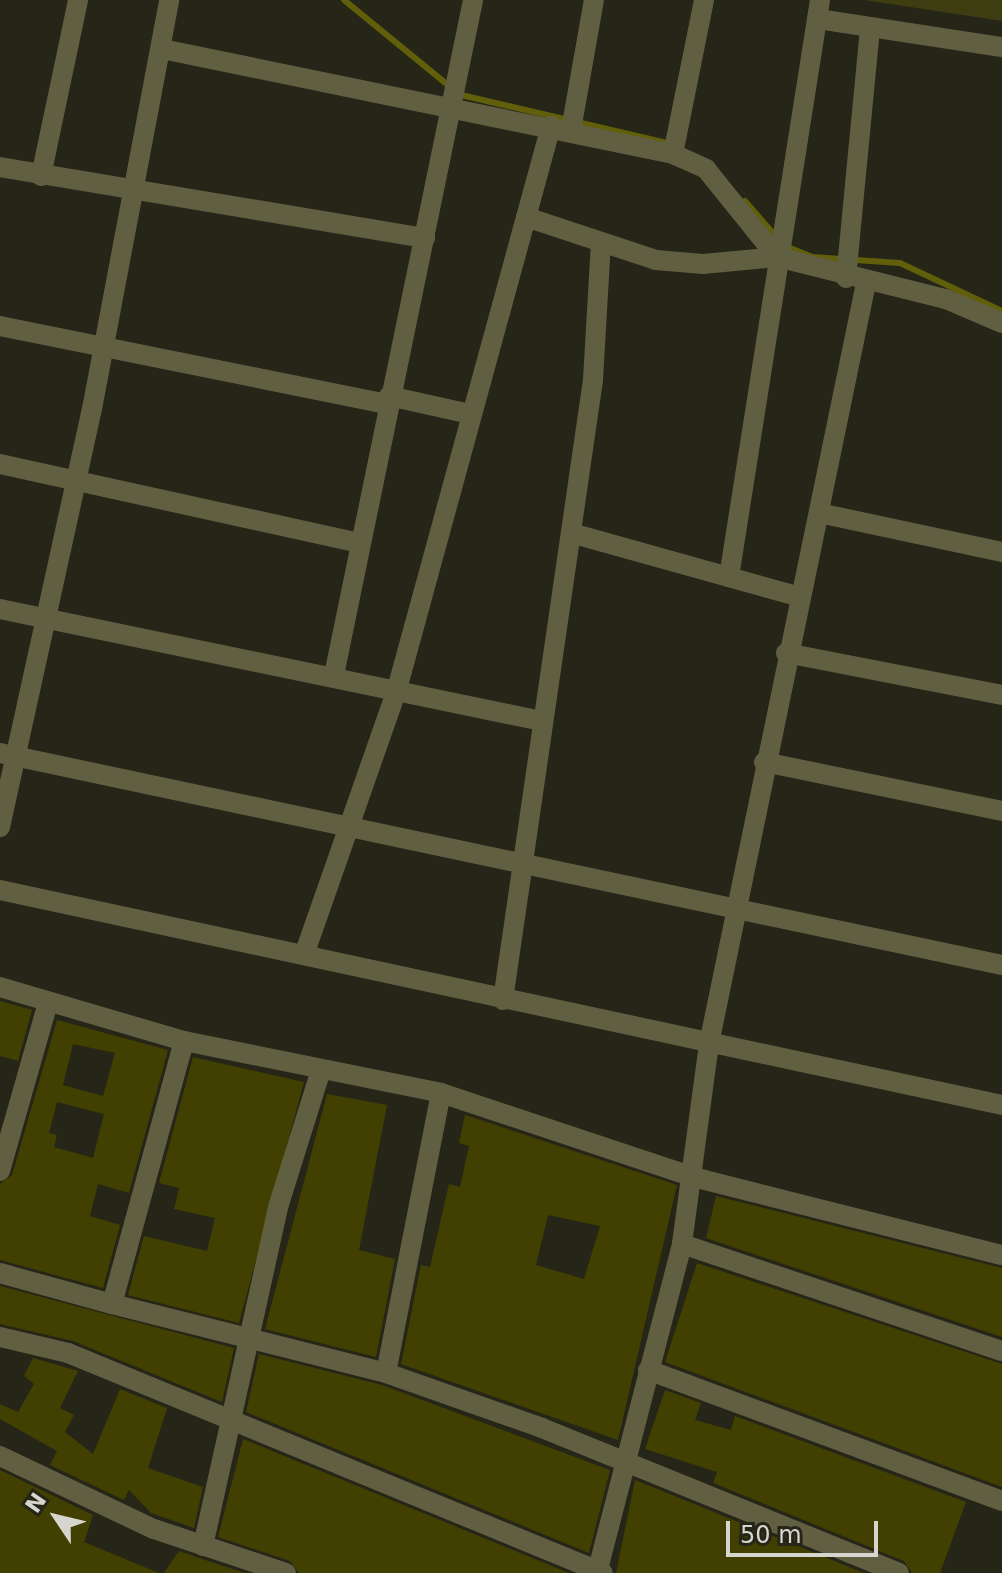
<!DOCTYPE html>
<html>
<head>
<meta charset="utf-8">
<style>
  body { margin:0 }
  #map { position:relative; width:1002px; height:1573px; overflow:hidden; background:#252518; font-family:"DejaVu Sans",sans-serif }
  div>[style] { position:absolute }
  .green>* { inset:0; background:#3e3d12 }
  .stream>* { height:6px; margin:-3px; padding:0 3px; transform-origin:3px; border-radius:3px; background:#625f0a }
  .building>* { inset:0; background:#424000 }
  .street>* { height:20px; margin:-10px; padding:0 10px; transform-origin:10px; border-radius:10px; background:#605f42 }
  span { translate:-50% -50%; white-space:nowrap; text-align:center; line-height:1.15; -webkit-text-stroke:6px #252518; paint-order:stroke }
  .north { position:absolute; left:16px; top:1477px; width:80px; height:80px; -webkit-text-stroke:6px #252518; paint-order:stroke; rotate:305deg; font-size:22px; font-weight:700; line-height:32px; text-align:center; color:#d6d6ce }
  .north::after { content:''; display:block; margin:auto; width:28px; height:36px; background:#d6d6ce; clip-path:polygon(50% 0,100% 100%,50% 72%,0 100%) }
  .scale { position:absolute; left:726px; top:1521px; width:152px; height:36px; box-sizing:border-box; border:4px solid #d6d6ce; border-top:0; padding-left:10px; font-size:24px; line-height:28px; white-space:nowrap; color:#d6d6ce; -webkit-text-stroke:6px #252518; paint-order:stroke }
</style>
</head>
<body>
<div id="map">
  <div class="green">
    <div style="clip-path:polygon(864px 0,1002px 0,1002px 21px)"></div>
  </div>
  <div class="stream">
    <div style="left:344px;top:0;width:136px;rotate:39.3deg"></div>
    <div style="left:457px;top:94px;width:221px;rotate:13.1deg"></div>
    <div style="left:745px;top:201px;width:49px;rotate:49.1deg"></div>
    <div style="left:785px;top:246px;width:29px;rotate:22deg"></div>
    <div style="left:812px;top:257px;width:88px;rotate:3.9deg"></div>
    <div style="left:900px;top:263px;width:113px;rotate:25.2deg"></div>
  </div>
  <div class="building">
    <div style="clip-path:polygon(0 1001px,32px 1010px,18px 1061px,0 1056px)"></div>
    <div style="clip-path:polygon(evenodd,57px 1020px,168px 1050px,129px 1193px,98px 1184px,90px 1216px,120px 1225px,103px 1288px,0 1260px,0 1184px,12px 1175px,57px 1020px,73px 1044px,115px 1053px,103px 1096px,63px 1085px,73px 1044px,57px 1020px,57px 1102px,104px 1114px,93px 1158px,54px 1147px,57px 1135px,49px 1133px,57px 1102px)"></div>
    <div style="clip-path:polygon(193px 1057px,304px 1082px,239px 1323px,128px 1295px,144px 1236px,207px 1251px,215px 1218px,174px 1209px,179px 1188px,159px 1183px)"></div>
    <div style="clip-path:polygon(327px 1094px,387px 1105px,359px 1250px,395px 1259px,376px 1357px,265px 1329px)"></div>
    <div style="clip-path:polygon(evenodd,465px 1115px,677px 1185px,618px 1440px,401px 1364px,421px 1265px,430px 1267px,449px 1184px,460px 1187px,469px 1146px,459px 1143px,465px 1115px,548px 1215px,600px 1226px,584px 1279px,536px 1265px,548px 1215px)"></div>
    <div style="clip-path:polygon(716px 1196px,1002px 1268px,1002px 1337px,706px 1238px)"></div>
    <div style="clip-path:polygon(697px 1263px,1002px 1364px,1002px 1487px,665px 1362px)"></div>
    <div style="clip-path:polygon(0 1286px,234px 1348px,222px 1402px,73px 1341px,0 1324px)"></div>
    <div style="clip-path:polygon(259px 1354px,382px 1385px,610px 1470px,589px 1553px,246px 1412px)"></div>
    <div style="clip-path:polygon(33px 1358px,78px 1371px,60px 1408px,74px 1415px,65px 1432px,93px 1454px,120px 1389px,167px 1408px,148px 1468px,203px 1487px,194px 1528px,151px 1513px,129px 1490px,124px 1500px,50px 1465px,57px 1451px,0 1419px,0 1404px,18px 1412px,34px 1384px,24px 1376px)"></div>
    <div style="clip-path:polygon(665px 1390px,701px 1403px,695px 1420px,731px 1430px,735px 1416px,966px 1502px,940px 1573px,912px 1573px,904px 1561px,713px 1483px,717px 1472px,645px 1449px)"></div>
    <div style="clip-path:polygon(243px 1439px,569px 1573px,299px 1573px,290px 1561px,218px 1537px)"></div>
    <div style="clip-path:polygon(0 1470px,93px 1515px,84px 1542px,159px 1573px,0 1573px)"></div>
    <div style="clip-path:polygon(635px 1480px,864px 1573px,616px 1573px)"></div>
    <div style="clip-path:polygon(179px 1551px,199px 1558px,245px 1573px,164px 1573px)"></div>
  </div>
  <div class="street">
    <div style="left:818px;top:19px;width:186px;rotate:8.7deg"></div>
    <div style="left:162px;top:49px;width:522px;rotate:11.61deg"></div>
    <div style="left:673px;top:154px;width:36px;rotate:24deg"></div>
    <div style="left:706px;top:169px;width:113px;rotate:51.1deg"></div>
    <div style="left:777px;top:257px;width:174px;rotate:14deg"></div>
    <div style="left:946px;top:299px;width:61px;rotate:23.2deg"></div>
    <div style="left:571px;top:130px;width:132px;rotate:-80deg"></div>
    <div style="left:673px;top:154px;width:157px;rotate:-78.6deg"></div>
    <div style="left:0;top:167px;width:431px;rotate:9.5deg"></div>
    <div style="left:41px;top:176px;width:180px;rotate:-78.1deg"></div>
    <div style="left:526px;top:217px;width:137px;rotate:18.3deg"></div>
    <div style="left:656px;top:260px;width:47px;rotate:4.9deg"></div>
    <div style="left:703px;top:264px;width:74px;rotate:-5.4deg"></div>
    <div style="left:846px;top:278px;width:252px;rotate:-84.5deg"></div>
    <div style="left:866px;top:283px;width:777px;rotate:101.66deg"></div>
    <div style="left:709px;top:1044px;width:202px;rotate:97.7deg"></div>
    <div style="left:682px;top:1244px;width:337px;rotate:18.5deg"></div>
    <div style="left:0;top:326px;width:395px;rotate:11.4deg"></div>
    <div style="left:389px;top:396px;width:83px;rotate:12.5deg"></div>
    <div style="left:0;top:464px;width:368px;rotate:12.4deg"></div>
    <div style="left:819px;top:513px;width:187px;rotate:12deg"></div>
    <div style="left:571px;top:533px;width:234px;rotate:15.6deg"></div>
    <div style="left:729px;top:577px;width:584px;rotate:-81.04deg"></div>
    <div style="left:0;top:609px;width:553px;rotate:11.68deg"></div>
    <div style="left:786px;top:653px;width:220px;rotate:11deg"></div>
    <div style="left:334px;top:675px;width:689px;rotate:-78.36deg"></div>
    <div style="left:0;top:753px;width:1024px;rotate:11.95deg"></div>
    <div style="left:764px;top:762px;width:243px;rotate:11.6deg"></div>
    <div style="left:0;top:827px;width:428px;rotate:-77.6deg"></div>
    <div style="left:92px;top:409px;width:416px;rotate:-79.3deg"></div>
    <div style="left:0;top:890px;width:1025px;rotate:12.11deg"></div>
    <div style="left:304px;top:955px;width:282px;rotate:-70.7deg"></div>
    <div style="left:397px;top:689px;width:584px;rotate:-74.7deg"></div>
    <div style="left:0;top:987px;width:192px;rotate:16.4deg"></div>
    <div style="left:184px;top:1041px;width:262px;rotate:11.4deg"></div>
    <div style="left:441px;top:1093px;width:266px;rotate:18.4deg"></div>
    <div style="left:693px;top:1177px;width:319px;rotate:14.2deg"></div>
    <div style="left:503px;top:1000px;width:626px;rotate:-81.74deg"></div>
    <div style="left:593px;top:380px;width:137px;rotate:-86.7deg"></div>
    <div style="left:184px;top:1041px;width:273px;rotate:105.3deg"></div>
    <div style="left:112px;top:1304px;width:283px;rotate:14.1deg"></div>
    <div style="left:386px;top:1373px;width:165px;rotate:19.4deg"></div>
    <div style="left:542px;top:1428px;width:385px;rotate:22.1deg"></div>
    <div style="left:0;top:1171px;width:175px;rotate:-74.1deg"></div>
    <div style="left:0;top:1273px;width:116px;rotate:15.5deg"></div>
    <div style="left:0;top:1337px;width:70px;rotate:13.2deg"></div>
    <div style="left:68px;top:1353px;width:578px;rotate:22.35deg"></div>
    <div style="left:648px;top:1370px;width:377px;rotate:20.3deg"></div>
    <div style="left:386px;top:1373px;width:285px;rotate:-78.9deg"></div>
    <div style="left:0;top:1456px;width:170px;rotate:25.4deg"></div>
    <div style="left:154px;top:1529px;width:139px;rotate:18.4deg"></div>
    <div style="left:203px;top:1546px;width:350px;rotate:-77.5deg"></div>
    <div style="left:279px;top:1204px;width:137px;rotate:-72.6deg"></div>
    <div style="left:597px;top:1573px;width:340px;rotate:-75.5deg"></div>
  </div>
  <div class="north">N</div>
  <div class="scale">50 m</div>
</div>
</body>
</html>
